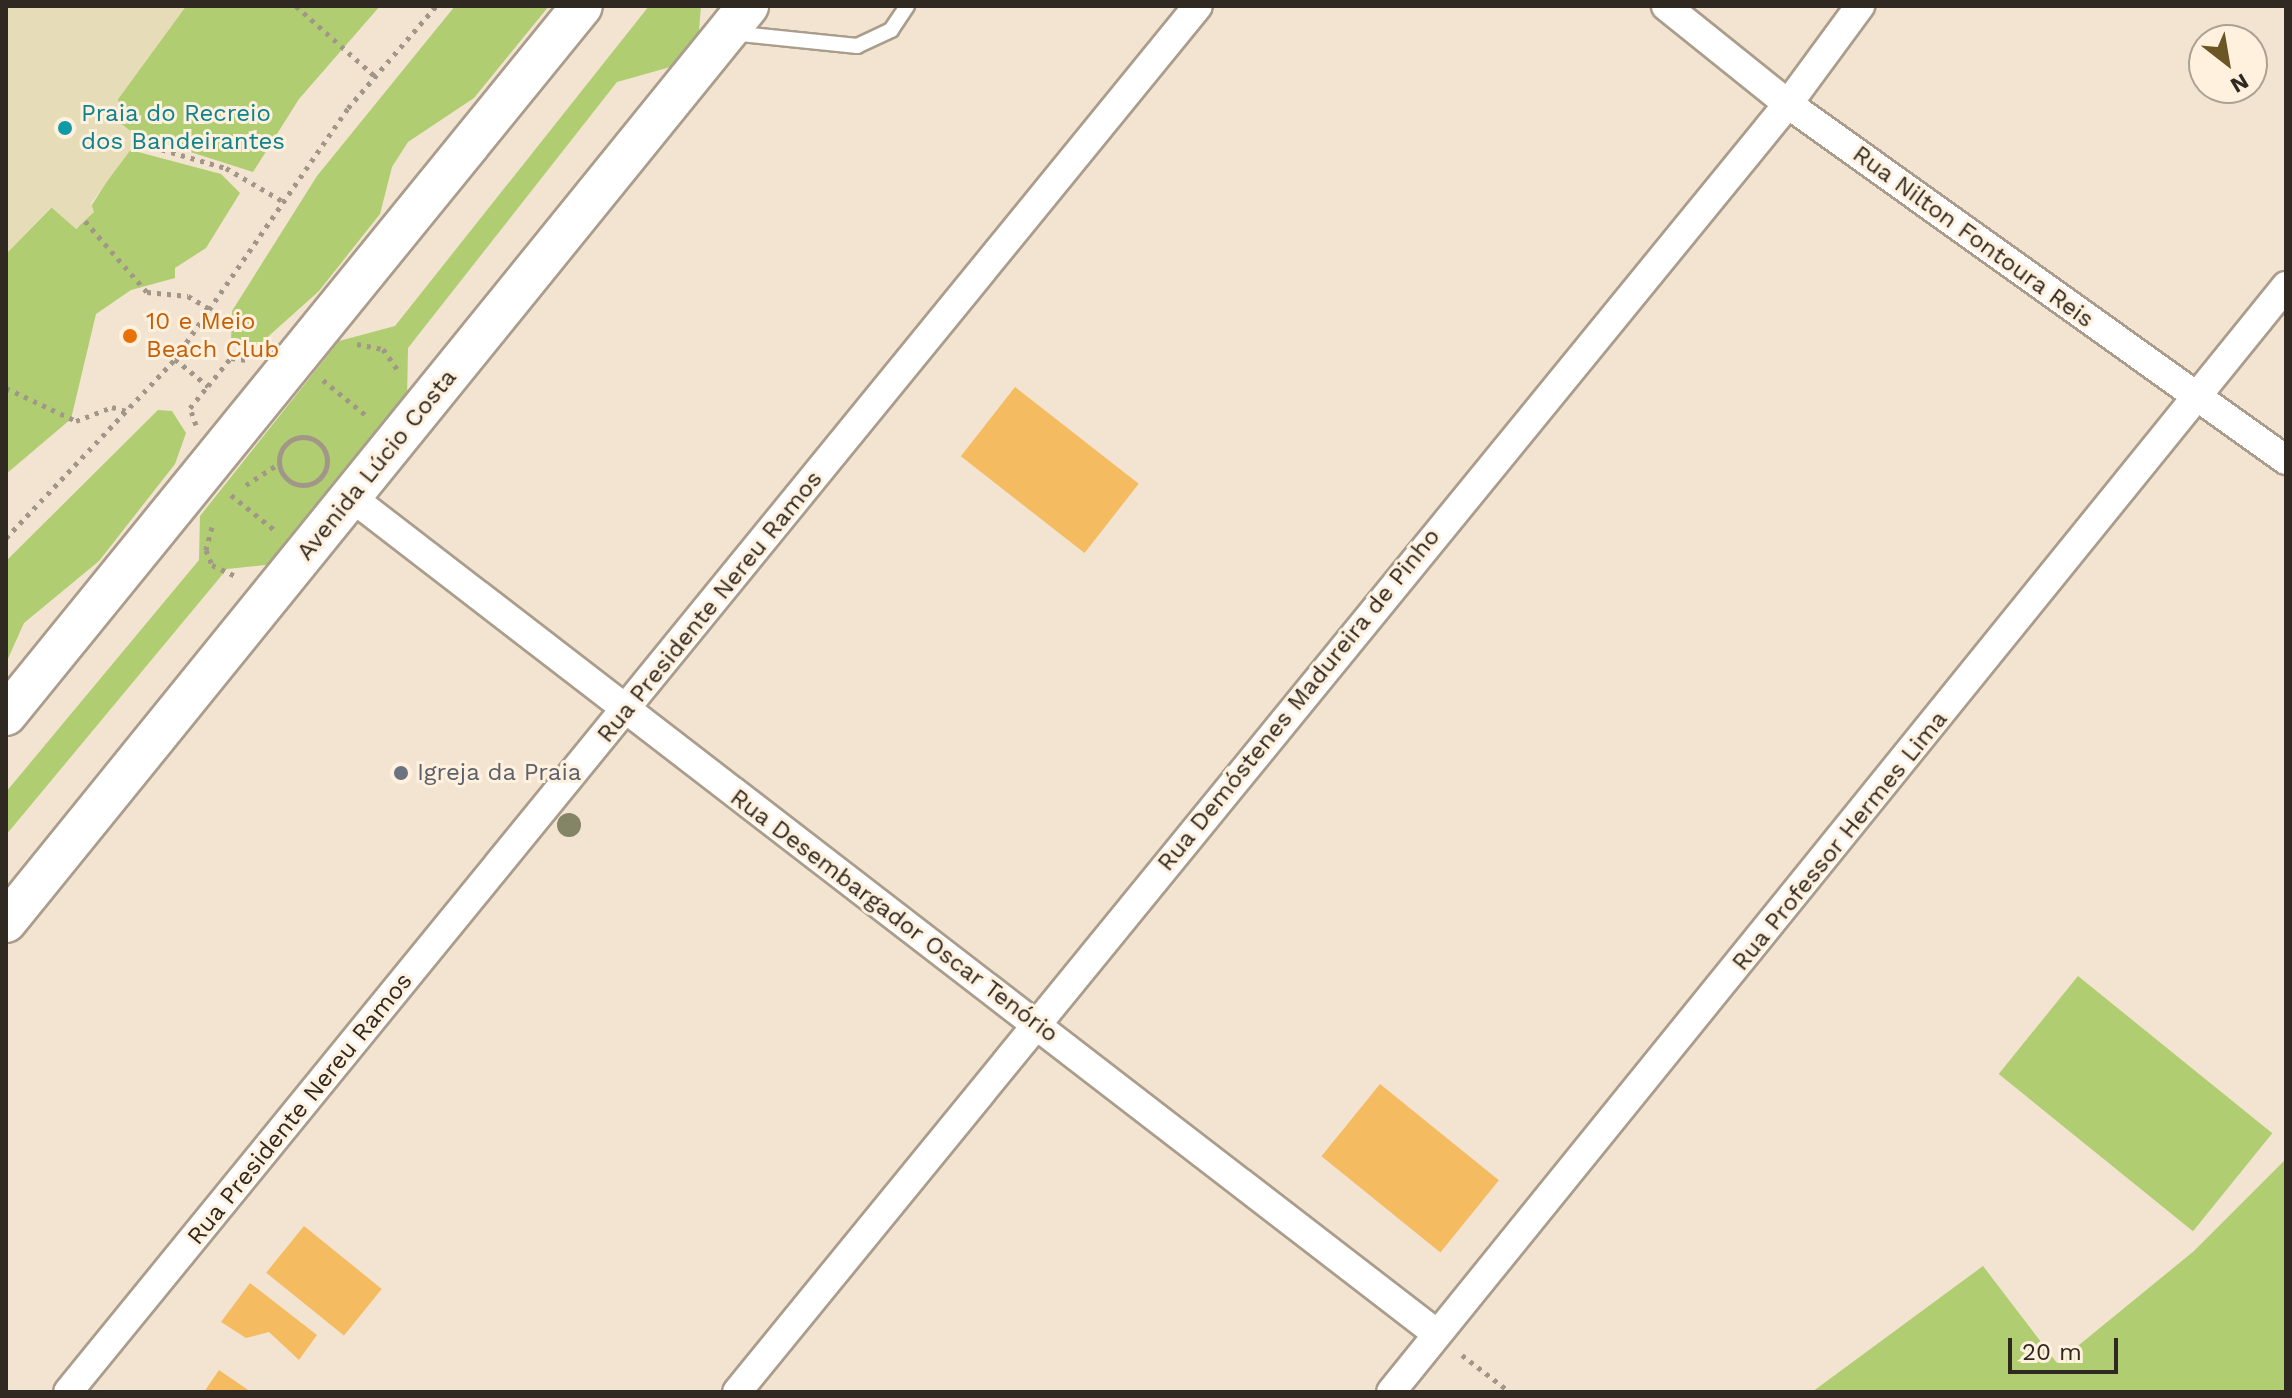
<!DOCTYPE html>
<html>
<head>
<meta charset="utf-8">
<style>
  body { margin:0 }
  #map { position:relative; width:2292px; height:1398px; overflow:hidden; background:#f2e4d1; font-family:"Work Sans",sans-serif }
  div>[style] { position:absolute }
  .green>* { inset:0; background:#b0cd71; transform-origin:0 0 }
  .sand>* { inset:0; background:#e6dcb7 }
  .building>* { inset:0; background:#f5bb61; transform-origin:0 0 }
  .path>* { height:5px; margin-top:-2.5px; transform-origin:0; background:repeating-linear-gradient(90deg,#a19688 0 4px,transparent 0 10px) }
  .path>.ring { margin:-2.5px; padding:0; box-sizing:content-box; background:none; border:5px solid #a19688; border-radius:50% }
  .roads { filter:drop-shadow(2px 0 #aa9d8b) drop-shadow(-2px 0 #aa9d8b) drop-shadow(0 2px #aa9d8b) drop-shadow(0 -2px #aa9d8b) }
  .service>* { height:14px; margin:-7px; padding:0 7px; transform-origin:7px; border-radius:7px; background:#fff }
  .minor>* { height:28px; margin:-14px; padding:0 14px; transform-origin:14px; border-radius:14px; background:#fff }
  .secondary>* { height:40px; margin:-20px; padding:0 20px; transform-origin:20px; border-radius:20px; background:#fff }
  .trees>* { width:24px; height:24px; margin:-12px; border-radius:50%; background:#848466 }
  .dots>* { width:22px; height:22px; translate:-50% -50%; box-sizing:border-box; border:4px solid #fff1de; border-radius:50% }
  span { translate:-50% -50%; white-space:nowrap; text-align:center; line-height:1.15; -webkit-text-stroke:6px #fff1de; paint-order:stroke }
  .culture-label { font-size:24px; color:#0d838f }
  .left { translate:0 -50%; text-align:left }
  .street-label { font-size:24px; color:#2f2922 }
  .food-label { font-size:24px; color:#c56008 }
  .worship-label { font-size:24px; color:#5b616d }
  .frame { position:absolute; inset:0; border:8px solid #2f2922; pointer-events:none }
  .north { position:absolute; left:2188px; top:24px; width:80px; height:80px; box-sizing:border-box; background:#fff1de; border:2px solid #aca193; border-radius:50%; rotate:149deg; font-size:22px; font-weight:700; line-height:32px; text-align:center; color:#2f2922 }
  .north::after { content:''; display:block; margin:auto; width:28px; height:36px; background:#6c5626; clip-path:polygon(50% 0,100% 100%,50% 72%,0 100%) }
  .scale { position:absolute; left:2008px; top:1338px; width:110px; height:36px; box-sizing:border-box; border:4px solid #2f2922; border-top:0; padding-left:10px; font-size:24px; line-height:28px; white-space:nowrap; color:#2f2922; -webkit-text-stroke:6px #fff1de; paint-order:stroke }
</style>
</head>
<body>
<div id="map">
  <div class="green">
    <div style="clip-path:polygon(186px 6px,380px 6px,299px 99px,253px 172px,134px 134px,120px 123px,118px 99px)"></div>
    <div style="clip-path:polygon(455px 6px,549px 6px,474px 98px,408px 142px,392px 167px,380px 214px,319px 291px,261px 343px,246px 349px,231px 342px,232px 311px,317px 176px)"></div>
    <div style="clip-path:polygon(649px 6px,701px 6px,698px 43px,681px 64px,617px 82px,408px 348px,407px 401px,274px 564px,227px 569px,6px 835px,6px 792px,199px 560px,200px 516px,339px 341px,395px 326px)"></div>
    <div style="clip-path:polygon(127px 149px,221px 174px,240px 193px,206px 248px,175px 268px,175px 278px,131px 290px,96px 314px,71px 419px,6px 474px,6px 254px,52px 207px,77px 229px)"></div>
    <div style="clip-path:polygon(158px 410px,172px 411px,186px 433px,175px 464px,99px 561px,24px 623px,6px 663px,6px 561px)"></div>
    <div style="left:2078px;top:976px;width:250px;height:126px;rotate:39deg"></div>
    <div style="clip-path:polygon(2286px 1159px,2286px 1392px,1812px 1392px,1983px 1266px,2057px 1363px,2194px 1251px)"></div>
  </div>
  <div class="sand">
    <div style="clip-path:polygon(6px 6px,186px 6px,118px 99px,120px 123px,134px 134px,132px 148px,91px 203px,94px 212px,76px 229px,51px 207px,6px 254px)"></div>
  </div>
  <div class="building">
    <div style="left:1015px;top:387px;width:157px;height:88px;rotate:38deg"></div>
    <div style="left:1380px;top:1084px;width:153px;height:93px;rotate:39deg"></div>
    <div style="left:304px;top:1226px;width:100px;height:60px;rotate:39deg"></div>
    <div style="clip-path:polygon(250px 1283px,317px 1335px,299px 1360px,269px 1332px,246px 1338px,221px 1322px)"></div>
    <div style="clip-path:polygon(219px 1370px,251px 1392px,204px 1392px)"></div>
  </div>
  <div class="path">
    <div style="left:296px;top:6px;width:107px;rotate:41.6deg"></div>
    <div style="left:133px;top:141px;width:97px;rotate:16.2deg"></div>
    <div style="left:226px;top:168px;width:67px;rotate:30.4deg"></div>
    <div style="left:85px;top:221px;width:94px;rotate:48.9deg"></div>
    <div style="left:147px;top:292px;width:41px;rotate:5.6deg"></div>
    <div style="left:188px;top:296px;width:29px;rotate:31deg"></div>
    <div style="left:357px;top:344px;width:26px;rotate:11deg"></div>
    <div style="left:383px;top:349px;width:29px;rotate:55deg"></div>
    <div style="left:175px;top:359px;width:43px;rotate:39.3deg"></div>
    <div style="left:323px;top:380px;width:58px;rotate:39.4deg"></div>
    <div style="left:6px;top:388px;width:77px;rotate:25.2deg"></div>
    <div style="left:76px;top:421px;width:39px;rotate:-21deg"></div>
    <div style="left:112px;top:407px;width:19px;rotate:16deg"></div>
    <div style="left:196px;top:425px;width:18px;rotate:-109deg"></div>
    <div style="left:190px;top:408px;width:28px;rotate:-51deg"></div>
    <div style="left:208px;top:386px;width:36px;rotate:-51deg"></div>
    <div style="left:231px;top:358px;width:16px;rotate:7deg"></div>
    <div class="ring" style="left:279px;top:437px;width:43px;height:43px"></div>
    <div style="left:246px;top:485px;width:38px;rotate:-33deg"></div>
    <div style="left:231px;top:495px;width:58px;rotate:38.7deg"></div>
    <div style="left:212px;top:527px;width:24px;rotate:105deg"></div>
    <div style="left:206px;top:550px;width:16px;rotate:68deg"></div>
    <div style="left:212px;top:565px;width:29px;rotate:25deg"></div>
    <div style="left:6px;top:538px;width:246px;rotate:-46.6deg"></div>
    <div style="left:175px;top:359px;width:305px;rotate:-55.4deg"></div>
    <div style="left:348px;top:108px;width:135px;rotate:-49.2deg"></div>
    <div style="left:1462px;top:1355px;width:61px;rotate:37.6deg"></div>
  </div>
  <div class="roads">
    <div class="service">
      <div style="left:731px;top:33px;width:127px;rotate:5.9deg"></div>
      <div style="left:857px;top:46px;width:38px;rotate:-25deg"></div>
      <div style="left:891px;top:30px;width:29px;rotate:-56deg"></div>
    </div>
    <div class="minor">
      <div style="left:1666px;top:6px;width:156px;rotate:38.8deg"></div>
      <div style="left:1788px;top:104px;width:612px;rotate:35.56deg"></div>
      <div style="left:351px;top:497px;width:1371px;rotate:37.62deg"></div>
      <div style="left:68px;top:1392px;width:1788px;rotate:-50.81deg"></div>
      <div style="left:737px;top:1392px;width:1662px;rotate:-50.79deg"></div>
      <div style="left:1788px;top:104px;width:122px;rotate:-53.7deg"></div>
      <div style="left:1391px;top:1392px;width:1423px;rotate:-51.02deg"></div>
    </div>
    <div class="secondary">
      <div style="left:6px;top:715px;width:913px;rotate:-50.91deg"></div>
      <div style="left:6px;top:922px;width:1179px;rotate:-50.99deg"></div>
    </div>
  </div>
  <div class="trees">
    <div style="left:569px;top:825px"></div>
  </div>
  <div class="dots">
    <div style="left:65px;top:128px;background:#0f9aa8"></div>
    <div style="left:130px;top:336px;background:#e8710a"></div>
    <div style="left:401px;top:773px;background:#6b7280"></div>
  </div>
  <div class="culture-label">
    <span class="left" style="left:81px;top:128px">Praia do Recreio<br>dos Bandeirantes</span>
  </div>
  <div class="street-label">
    <span style="left:1973px;top:237px;rotate:36deg">Rua Nilton Fontoura Reis</span>
    <span style="left:377px;top:465px;rotate:-51deg">Avenida Lúcio Costa</span>
    <span style="left:710px;top:607px;rotate:-51deg">Rua Presidente Nereu Ramos</span>
    <span style="left:1299px;top:700px;rotate:-51deg">Rua Demóstenes Madureira de Pinho</span>
    <span style="left:1840px;top:841px;rotate:-51deg">Rua Professor Hermes Lima</span>
    <span style="left:894px;top:916px;rotate:37deg">Rua Desembargador Oscar Tenório</span>
    <span style="left:300px;top:1109px;rotate:-51deg">Rua Presidente Nereu Ramos</span>
  </div>
  <div class="food-label">
    <span class="left" style="left:146px;top:336px">10 e Meio<br>Beach Club</span>
  </div>
  <div class="worship-label">
    <span class="left" style="left:417px;top:773px">Igreja da Praia</span>
  </div>
  <div class="frame"></div>
  <div class="north">N</div>
  <div class="scale">20 m</div>
</div>
</body>
</html>
